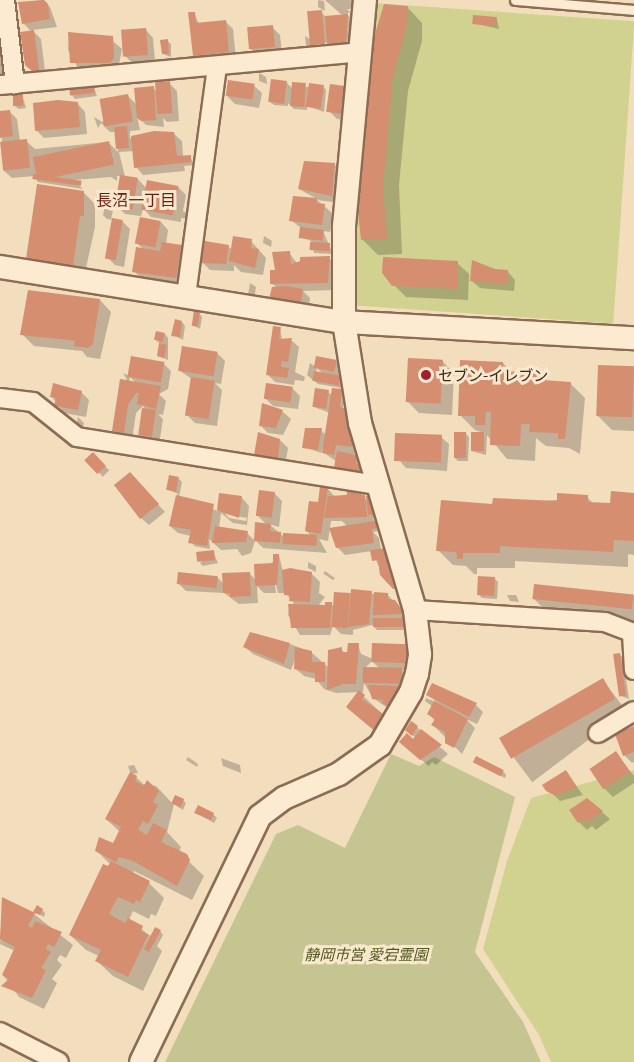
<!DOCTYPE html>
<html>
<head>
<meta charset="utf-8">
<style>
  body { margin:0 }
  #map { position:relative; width:634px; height:1062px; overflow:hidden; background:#f2ddbd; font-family:Georgia,"Noto Sans JP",serif }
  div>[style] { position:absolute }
  .green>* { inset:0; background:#d1d290; transform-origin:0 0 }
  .cemetery>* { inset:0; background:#c5c591 }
  .shadow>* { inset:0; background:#0003; transform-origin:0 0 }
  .building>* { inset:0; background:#d58e6f; transform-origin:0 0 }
  .roads { filter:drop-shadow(2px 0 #8d6c54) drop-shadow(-2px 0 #8d6c54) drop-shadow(0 2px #8d6c54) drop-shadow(0 -2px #8d6c54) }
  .service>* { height:9px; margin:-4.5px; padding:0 4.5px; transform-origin:4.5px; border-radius:4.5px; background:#fcebd1 }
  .minor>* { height:18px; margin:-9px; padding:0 9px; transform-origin:9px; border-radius:9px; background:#fcebd1 }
  .tertiary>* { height:22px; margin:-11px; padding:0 11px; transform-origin:11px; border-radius:11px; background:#fcebd1 }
  .dots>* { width:16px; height:16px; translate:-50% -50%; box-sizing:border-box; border:3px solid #f9e8ce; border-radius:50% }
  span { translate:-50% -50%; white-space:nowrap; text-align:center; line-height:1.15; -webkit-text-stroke:6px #f9e8ce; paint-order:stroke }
  .poi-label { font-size:15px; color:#3a261b }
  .left { translate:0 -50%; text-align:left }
  .park-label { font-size:15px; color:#51591f; font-style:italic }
  .neighbourhood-label { font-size:16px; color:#6b1d15 }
</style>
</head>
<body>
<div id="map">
  <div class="green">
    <div style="left:373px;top:3px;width:262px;height:303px;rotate:4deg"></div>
    <div style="clip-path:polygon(634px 770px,634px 1062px,551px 1062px,539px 1035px,483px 949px,507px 861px,531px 798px)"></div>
  </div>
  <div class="cemetery">
    <div style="clip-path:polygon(391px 754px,419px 766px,434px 757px,515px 797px,475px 952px,523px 1022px,541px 1062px,165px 1062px,276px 834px,298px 825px,345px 848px)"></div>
  </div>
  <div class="shadow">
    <div style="clip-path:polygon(43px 0,50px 7px,57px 27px,32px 30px,41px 39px,45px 71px,36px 74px,26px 65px,32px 32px,23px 23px,20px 3px)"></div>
    <div style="clip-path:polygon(318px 0,324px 1px,325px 11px,318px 7px)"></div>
    <div style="clip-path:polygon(evenodd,325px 0,359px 0,355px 9px,347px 9px,350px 12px,347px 14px,355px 23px,353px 50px,336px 51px,331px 46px,332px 52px,320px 53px,306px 45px,305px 36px,311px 40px,321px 12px,327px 18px,343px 16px,325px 0,332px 42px,332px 45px,317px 47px,317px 44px,332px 42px)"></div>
    <div style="clip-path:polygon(407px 7px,422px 23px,422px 41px,408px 91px,399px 185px,402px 254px,378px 255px,362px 239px,359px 212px)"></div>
    <div style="clip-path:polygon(194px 13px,199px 24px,225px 21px,233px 29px,236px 60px,202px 63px,194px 55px)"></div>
    <div style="clip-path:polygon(497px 19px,499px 29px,473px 23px)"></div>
    <div style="clip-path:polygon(272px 27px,280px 35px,282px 54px,258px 56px,251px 49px)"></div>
    <div style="clip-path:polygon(146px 30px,153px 38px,155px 62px,132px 63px,125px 56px)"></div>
    <div style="clip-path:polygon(69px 33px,107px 36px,122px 49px,118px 70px,79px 70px,68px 50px)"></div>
    <div style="clip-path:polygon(0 38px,2px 40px,12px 76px,0 76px)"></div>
    <div style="clip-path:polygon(167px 41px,171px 44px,171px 57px,163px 54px)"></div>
    <div style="clip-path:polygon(259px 73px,266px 77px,267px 84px,259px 81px)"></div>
    <div style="clip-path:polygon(286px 82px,292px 88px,323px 86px,326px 90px,324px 112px,307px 106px,307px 110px,294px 109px,288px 103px,288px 106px,274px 105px,270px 102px)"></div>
    <div style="clip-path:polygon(169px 83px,177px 91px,179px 121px,167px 122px,163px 118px,164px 127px,146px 125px,137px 116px,140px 130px,130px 131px,130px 138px,174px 134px,182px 141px,183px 157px,190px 156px,194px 165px,184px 166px,185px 171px,143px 175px,136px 167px,134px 151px,119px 152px,125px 177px,138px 179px,147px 189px,178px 187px,186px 195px,183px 211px,190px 215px,189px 219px,181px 218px,181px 222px,151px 217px,143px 208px,141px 216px,125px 214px,117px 206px,122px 176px,117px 176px,117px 181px,111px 177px,73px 180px,83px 189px,38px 182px,34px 176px,12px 178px,4px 171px,0 112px,9px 111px,17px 119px,20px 141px,26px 141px,35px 149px,108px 142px,118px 152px,116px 132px,110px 132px,101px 123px,98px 128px,94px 117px,102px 122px,127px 95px,137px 105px,153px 88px,157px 92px)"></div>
    <div style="clip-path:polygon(93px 86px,97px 96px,75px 99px,72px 95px)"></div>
    <div style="clip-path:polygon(254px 86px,262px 93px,259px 108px,235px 104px,227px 96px)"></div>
    <div style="clip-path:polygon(345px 87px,353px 95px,350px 120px,337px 119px,329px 111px)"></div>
    <div style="clip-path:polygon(22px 94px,26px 108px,19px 109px,15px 106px)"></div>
    <div style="clip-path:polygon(78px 104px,85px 112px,87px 134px,44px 138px,37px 131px)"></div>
    <div style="clip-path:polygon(335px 165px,343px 173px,340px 203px,317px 200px,332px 213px,330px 232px,323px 231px,333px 254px,314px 253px,311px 241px,300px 237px,301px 228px,291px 220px,294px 197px,319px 200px,299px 189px)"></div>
    <div style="clip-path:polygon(83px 192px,95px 204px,95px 227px,84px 277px,39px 271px,28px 259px)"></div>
    <div style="clip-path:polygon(109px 194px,115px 198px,114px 203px,106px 199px)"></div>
    <div style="clip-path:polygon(105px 205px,113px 209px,111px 220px,122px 221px,130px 229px,124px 267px,115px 265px,107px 257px,113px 220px,107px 219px,103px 215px)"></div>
    <div style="clip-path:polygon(161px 222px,168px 230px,166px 244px,181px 247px,189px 255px,183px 285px,142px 279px,134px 271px,143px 249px,137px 243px)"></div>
    <div style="clip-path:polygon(264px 236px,272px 241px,271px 247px,263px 243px)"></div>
    <div style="clip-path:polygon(251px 241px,266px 258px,263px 275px,241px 272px,234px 265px,234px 271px,210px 270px,202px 262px,228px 246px,234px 252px)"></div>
    <div style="clip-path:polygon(289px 253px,297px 263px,329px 258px,337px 265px,335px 290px,303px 291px,310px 298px,308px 311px,271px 283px)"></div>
    <div style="clip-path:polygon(457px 263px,469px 274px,468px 300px,406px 297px,394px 285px)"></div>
    <div style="clip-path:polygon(494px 271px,508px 272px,515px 280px,514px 291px,480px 288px,472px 281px)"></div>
    <div style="clip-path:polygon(250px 283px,256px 287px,254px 299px,248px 295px)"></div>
    <div style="clip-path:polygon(100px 300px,111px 312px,100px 359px,87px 357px,82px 351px,34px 346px,22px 334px)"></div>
    <div style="clip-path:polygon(199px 313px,202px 317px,200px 329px,193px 325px)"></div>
    <div style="clip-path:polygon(182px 322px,185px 326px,183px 340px,173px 335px)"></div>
    <div style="clip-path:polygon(280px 329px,282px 339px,291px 340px,299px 347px,295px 372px,305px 377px,304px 381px,295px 380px,294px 385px,275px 382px,267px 374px)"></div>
    <div style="clip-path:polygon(165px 334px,168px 338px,168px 360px,158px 356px,160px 344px,156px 340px)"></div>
    <div style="clip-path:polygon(217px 353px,225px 361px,221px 384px,215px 383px,222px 390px,217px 426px,195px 423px,187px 415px,192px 379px,180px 371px)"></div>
    <div style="clip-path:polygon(evenodd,337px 361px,340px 365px,339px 377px,344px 380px,342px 388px,318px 384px,307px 375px,310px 363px,316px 367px,337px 361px,317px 368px,323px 374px,316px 373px,317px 368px)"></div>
    <div style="clip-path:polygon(442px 361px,454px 373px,452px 415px,419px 413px,408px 402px)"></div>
    <div style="clip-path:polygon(evenodd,163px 363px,171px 371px,168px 389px,159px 394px,166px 401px,163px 415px,158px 414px,163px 419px,159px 445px,147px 443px,139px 435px,144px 405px,136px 413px,132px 440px,121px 438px,113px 430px,128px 382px,123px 373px,129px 376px,163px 363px,130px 377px,137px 384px,129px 382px,130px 377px)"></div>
    <div style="clip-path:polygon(503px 363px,512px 373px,541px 374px,549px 382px,570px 383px,585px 398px,580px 454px,569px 448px,546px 446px,536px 438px,535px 461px,507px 459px,487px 435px,486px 455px,471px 451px,472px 433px,486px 434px,475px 430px,460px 415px)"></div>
    <div style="clip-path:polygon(634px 367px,634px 431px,612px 430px,597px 415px)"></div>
    <div style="clip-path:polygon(292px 388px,300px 396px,298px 409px,273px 406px,265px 398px)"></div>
    <div style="clip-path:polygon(341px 391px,345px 394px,343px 409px,352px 417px,363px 454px,344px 454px,356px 457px,369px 474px,343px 475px,335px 467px,336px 461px,324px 453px,325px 444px,321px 453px,304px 447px,321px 430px,327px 436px,330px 413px,314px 407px,328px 392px,333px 396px)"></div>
    <div style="clip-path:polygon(81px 392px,89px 400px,86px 417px,64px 413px,52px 397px)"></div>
    <div style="clip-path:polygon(264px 405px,283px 412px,291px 419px,283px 435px,268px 433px,261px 426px)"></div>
    <div style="clip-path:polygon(78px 417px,84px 423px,83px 427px,77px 423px)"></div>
    <div style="clip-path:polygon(465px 433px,469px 437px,468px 461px,458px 461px,454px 457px)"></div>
    <div style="clip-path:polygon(441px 437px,449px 444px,447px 471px,406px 468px,399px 460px)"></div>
    <div style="clip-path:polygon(280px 440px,288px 448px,285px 465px,264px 462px,256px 454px)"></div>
    <div style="left:93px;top:454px;width:23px;height:9px;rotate:45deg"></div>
    <div style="clip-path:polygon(evenodd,178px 478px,182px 482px,179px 497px,218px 511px,220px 495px,242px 498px,249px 506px,247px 525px,233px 523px,221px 513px,219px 528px,247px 533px,255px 541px,251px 553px,242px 556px,237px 549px,221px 550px,209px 539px,210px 549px,194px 546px,191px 536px,178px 533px,170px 526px,178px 494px,169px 490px,178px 478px,225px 514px,247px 518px,246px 521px,229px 518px,225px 514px)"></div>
    <div style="clip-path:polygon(138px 482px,165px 512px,149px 525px,141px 518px)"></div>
    <div style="clip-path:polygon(327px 488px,335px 497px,354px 493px,364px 497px,381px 517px,373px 518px,379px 531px,373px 532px,379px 538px,381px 550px,386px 549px,398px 592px,382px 574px,372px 551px,345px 555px,337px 547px,331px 529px,348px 527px,342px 521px,331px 521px,328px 541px,319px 539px,327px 553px,263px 548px,255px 540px,267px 525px,257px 515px,274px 493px,282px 501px,279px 527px,269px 524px,284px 537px,312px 536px,306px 531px)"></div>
    <div style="clip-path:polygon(634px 495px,634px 555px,628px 554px,628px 567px,515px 561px,515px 568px,477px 568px,477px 574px,474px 574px,466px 566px,453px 565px,438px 550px,493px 506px,587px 497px,594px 504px,611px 505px)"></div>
    <div style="clip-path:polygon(213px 552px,218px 563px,203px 566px,200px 563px)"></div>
    <div style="clip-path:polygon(279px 555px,283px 572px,312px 574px,320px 582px,319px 593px,325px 597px,318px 606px,331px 604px,335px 607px,335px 593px,387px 594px,411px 621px,404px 621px,406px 630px,377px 630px,372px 625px,353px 630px,353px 635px,341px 634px,333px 626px,330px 635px,300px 635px,288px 615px,289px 606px,294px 603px,285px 593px,278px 593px,273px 571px,276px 593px,264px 593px,257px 586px,258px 603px,239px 604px,224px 593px,186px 591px,178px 583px,217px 577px,224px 584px,249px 573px,256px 580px)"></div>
    <div style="clip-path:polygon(308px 562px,316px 566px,316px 572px,308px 568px)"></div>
    <div style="left:325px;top:571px;width:12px;height:3px;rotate:35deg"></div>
    <div style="clip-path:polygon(494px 578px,498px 582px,497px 599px,482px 598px,478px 594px)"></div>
    <div style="clip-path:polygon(507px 595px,516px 595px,519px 602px,510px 601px)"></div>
    <div style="clip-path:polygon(634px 595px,634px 624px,549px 614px,534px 599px)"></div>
    <div style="clip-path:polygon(evenodd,290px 644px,311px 652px,329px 668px,341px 649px,346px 654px,358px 645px,361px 654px,373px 659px,407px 645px,415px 653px,414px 671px,402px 670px,409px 678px,392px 711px,373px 698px,364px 683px,363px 692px,336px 693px,324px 689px,316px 679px,304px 676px,296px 669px,295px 659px,291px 670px,253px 654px,245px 647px,290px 644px,372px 661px,380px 669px,365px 668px,372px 661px)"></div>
    <div style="clip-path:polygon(620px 655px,623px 658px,629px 699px,621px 696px)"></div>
    <div style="left:603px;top:680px;width:39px;height:118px;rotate:53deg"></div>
    <div style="clip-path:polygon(360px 693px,396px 727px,356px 714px)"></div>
    <div style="clip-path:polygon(428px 694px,476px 705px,483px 712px,477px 724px,466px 719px,475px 728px,462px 754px,433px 725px,435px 721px,429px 714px,433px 707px,425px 701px,426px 698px,436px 702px)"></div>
    <div style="clip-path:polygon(412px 723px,448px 754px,436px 765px,432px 762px,429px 766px,409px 750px,416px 738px,410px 733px)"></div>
    <div style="clip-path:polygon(634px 728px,634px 762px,632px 763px,624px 755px)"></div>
    <div style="clip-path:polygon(616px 753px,634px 776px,634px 783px,613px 797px,605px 789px)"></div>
    <div style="clip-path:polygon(188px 757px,198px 764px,197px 767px,186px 760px)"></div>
    <div style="clip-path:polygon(221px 758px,240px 765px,241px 773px,223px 766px)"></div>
    <div style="clip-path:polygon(475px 762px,503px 771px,506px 775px,505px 778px)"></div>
    <div style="clip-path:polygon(134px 765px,138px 773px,131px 774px,128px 766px)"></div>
    <div style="clip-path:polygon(566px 772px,583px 795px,560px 801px,544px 785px)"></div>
    <div style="clip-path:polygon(136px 777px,143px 784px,156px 786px,172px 803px,183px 800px,186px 803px,183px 810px,174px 804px,167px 832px,181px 847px,179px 852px,204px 876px,192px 900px,134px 871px,132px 874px,149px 883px,164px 898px,156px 916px,151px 914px,149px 919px,133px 911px,129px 920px,152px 937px,160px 931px,163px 935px,157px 946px,162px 951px,143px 991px,113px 976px,97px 961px,99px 956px,86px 950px,70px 935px,111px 865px,97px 851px,114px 845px,120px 832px,106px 819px)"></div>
    <div style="clip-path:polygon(587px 799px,610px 819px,596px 830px,592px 826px,587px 830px,579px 822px)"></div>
    <div style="clip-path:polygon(196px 813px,213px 814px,217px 818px,214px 823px)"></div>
    <div style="clip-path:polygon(3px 899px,34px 914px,73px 945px,66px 958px,60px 955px,57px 960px,62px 965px,52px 979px,57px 983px,44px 1009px,19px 997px,3px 975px,15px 951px,0 944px)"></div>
    <div style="clip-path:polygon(42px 910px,45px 913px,44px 917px,35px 912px)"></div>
  </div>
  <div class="building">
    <div style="clip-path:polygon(44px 0,48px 4px,50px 19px,22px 24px,18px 2px)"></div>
    <div style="clip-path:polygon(384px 4px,408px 6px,407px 25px,393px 75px,383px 188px,387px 239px,361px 240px,358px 212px,373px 41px)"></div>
    <div style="left:322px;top:10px;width:34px;height:15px;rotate:85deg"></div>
    <div style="clip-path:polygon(188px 12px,195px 12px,196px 23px,226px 20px,229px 52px,193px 56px)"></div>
    <div style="clip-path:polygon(348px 14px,346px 42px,327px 44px,325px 16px)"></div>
    <div style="left:473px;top:15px;width:24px;height:9px;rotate:5deg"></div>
    <div style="left:273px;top:25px;width:22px;height:26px;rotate:85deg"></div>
    <div style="left:146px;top:28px;width:27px;height:25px;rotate:86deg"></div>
    <div style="clip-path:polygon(34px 30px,39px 70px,32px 71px,25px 65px,20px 32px)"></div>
    <div style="clip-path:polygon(68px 32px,113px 36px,114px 58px,110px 63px,70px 63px)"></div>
    <div style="clip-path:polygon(168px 39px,169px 54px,162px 54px,160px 40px)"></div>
    <div style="left:271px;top:79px;width:16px;height:23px;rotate:7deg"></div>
    <div style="left:228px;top:80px;width:27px;height:16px;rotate:8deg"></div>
    <div style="left:170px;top:81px;width:32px;height:15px;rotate:86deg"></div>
    <div style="left:292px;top:82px;width:14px;height:24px;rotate:4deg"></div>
    <div style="left:309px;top:83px;width:15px;height:24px;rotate:8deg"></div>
    <div style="left:94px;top:84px;width:9px;height:25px;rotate:84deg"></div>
    <div style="left:330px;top:84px;width:15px;height:28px;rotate:8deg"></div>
    <div style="clip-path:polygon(154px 86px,156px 120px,141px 121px,137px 118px,134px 88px)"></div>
    <div style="left:13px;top:93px;width:10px;height:13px"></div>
    <div style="left:128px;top:94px;width:28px;height:29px;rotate:80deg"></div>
    <div style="clip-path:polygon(58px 100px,78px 102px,80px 127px,35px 131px,33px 103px)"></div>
    <div style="clip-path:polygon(10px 110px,13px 136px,0 138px,0 111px)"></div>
    <div style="left:127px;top:126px;width:22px;height:13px;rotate:85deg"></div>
    <div style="clip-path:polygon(154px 131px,174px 132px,177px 156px,191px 155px,191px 162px,134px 168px,131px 136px)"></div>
    <div style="left:27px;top:139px;width:29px;height:27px;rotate:84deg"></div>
    <div style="left:109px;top:141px;width:24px;height:78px;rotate:78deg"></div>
    <div style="clip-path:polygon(304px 161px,335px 163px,332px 196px,298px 189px)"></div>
    <div style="left:33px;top:174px;width:49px;height:5px;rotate:8deg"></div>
    <div style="left:120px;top:175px;width:18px;height:32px;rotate:9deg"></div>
    <div style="left:147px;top:180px;width:32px;height:30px;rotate:11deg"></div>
    <div style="clip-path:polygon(37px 184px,84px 191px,84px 216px,80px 216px,73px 266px,26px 259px)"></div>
    <div style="clip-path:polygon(293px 196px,317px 198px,317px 203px,325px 204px,322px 225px,289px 221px)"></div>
    <div style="left:140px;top:217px;width:21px;height:27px;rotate:11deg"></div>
    <div style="left:112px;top:218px;width:11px;height:41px;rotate:10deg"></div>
    <div style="left:300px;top:227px;width:24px;height:11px;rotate:7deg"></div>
    <div style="clip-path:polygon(233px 236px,252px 239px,251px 248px,259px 249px,255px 268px,229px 261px)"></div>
    <div style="clip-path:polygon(205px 241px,229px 245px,226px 264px,201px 263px)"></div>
    <div style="clip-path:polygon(162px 242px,182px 245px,176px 278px,132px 272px,136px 247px,160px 251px)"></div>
    <div style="left:310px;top:242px;width:20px;height:8px;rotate:3deg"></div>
    <div style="clip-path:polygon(290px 251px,291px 264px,300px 261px,300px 257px,330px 256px,328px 283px,270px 284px,270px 270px,275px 270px,272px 252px)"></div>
    <div style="clip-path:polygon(383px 257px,458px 261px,457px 289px,392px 286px,382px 273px)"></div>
    <div style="clip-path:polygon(472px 260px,495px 269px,508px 270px,507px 284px,470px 281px)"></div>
    <div style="clip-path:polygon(286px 286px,303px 289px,301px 304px,269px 299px,272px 287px)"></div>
    <div style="clip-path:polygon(28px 290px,100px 299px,93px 344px,88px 348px,74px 346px,75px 341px,70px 340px,20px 335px)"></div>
    <div style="left:194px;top:311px;width:6px;height:15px;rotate:9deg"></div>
    <div style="clip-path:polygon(175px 319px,182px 321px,180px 337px,171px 336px)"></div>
    <div style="clip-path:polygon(273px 326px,281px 327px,279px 339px,292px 338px,288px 362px,282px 361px,281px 367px,289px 368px,287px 378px,266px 375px)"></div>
    <div style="left:156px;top:331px;width:9px;height:9px;rotate:13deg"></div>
    <div style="clip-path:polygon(159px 343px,167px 345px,164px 358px,157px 356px)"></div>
    <div style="left:182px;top:346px;width:36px;height:25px;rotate:9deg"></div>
    <div style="left:131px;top:356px;width:34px;height:21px;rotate:10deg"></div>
    <div style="left:316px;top:356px;width:21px;height:12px;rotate:11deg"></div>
    <div style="left:408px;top:358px;width:35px;height:44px;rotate:3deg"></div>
    <div style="clip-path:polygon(460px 360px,503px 362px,503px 371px,542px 373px,542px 380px,571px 382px,565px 439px,558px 439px,558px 433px,529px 432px,530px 424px,521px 424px,520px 446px,490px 445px,491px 412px,486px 412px,485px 425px,475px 425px,475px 416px,458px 416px)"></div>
    <div style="left:598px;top:365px;width:36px;height:51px;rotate:2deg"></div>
    <div style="left:314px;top:371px;width:27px;height:10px;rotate:10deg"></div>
    <div style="left:191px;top:377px;width:24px;height:39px;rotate:9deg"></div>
    <div style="clip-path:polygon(120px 379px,161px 386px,156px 409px,137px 404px,139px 393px,136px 393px,128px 405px,124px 433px,112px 431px)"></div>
    <div style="clip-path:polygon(53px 383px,82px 391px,78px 410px,54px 406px,56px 398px,50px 397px)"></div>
    <div style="left:266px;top:383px;width:27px;height:16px;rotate:8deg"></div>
    <div style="left:315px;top:388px;width:14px;height:19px;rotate:8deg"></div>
    <div style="clip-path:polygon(332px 388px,342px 389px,340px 407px,344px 408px,356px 447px,336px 445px,334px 455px,322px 453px)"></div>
    <div style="clip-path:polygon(262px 403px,283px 410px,276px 428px,259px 426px)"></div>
    <div style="left:142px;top:408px;width:14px;height:27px;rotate:8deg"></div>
    <div style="clip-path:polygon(305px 428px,322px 428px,318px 450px,302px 448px)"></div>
    <div style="clip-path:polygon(258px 432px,280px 439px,278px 458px,254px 455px)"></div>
    <div style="left:454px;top:432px;width:12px;height:26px"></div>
    <div style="left:471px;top:432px;width:13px;height:19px"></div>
    <div style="left:395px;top:433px;width:47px;height:28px;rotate:2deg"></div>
    <div style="clip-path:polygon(337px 451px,357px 455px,356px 464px,362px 465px,361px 472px,334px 467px)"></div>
    <div style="left:93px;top:452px;width:19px;height:12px;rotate:47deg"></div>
    <div style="clip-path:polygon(130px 472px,159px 504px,140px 519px,114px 485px)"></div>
    <div style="left:169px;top:475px;width:10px;height:15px;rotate:11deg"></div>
    <div style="clip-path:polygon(320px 486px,328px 487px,321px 534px,305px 531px,309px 501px,318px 502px)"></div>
    <div style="left:259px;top:490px;width:16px;height:26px;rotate:7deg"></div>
    <div style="clip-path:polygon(347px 491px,365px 495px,367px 517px,324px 518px,328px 496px,347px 495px)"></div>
    <div style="clip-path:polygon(611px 491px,634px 493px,634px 541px,614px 540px,613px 552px,500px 546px,500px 553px,463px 553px,463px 559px,457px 559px,456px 552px,436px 551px,441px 500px,492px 504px,493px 498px,557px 501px,557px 493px,588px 495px,588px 502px,610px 503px)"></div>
    <div style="clip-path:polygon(219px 493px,242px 496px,239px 518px,217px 510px)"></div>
    <div style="clip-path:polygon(176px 495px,214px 504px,207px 546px,188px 543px,191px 530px,169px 526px)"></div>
    <div style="clip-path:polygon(366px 496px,374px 496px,378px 514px,368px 515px)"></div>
    <div style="clip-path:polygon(375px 521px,377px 528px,372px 529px,374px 543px,336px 548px,329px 528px)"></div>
    <div style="clip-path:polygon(255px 522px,271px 524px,270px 531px,281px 532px,280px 543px,254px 541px)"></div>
    <div style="clip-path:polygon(215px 526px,248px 531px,246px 542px,212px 543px)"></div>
    <div style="left:283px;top:533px;width:34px;height:11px;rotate:3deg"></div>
    <div style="clip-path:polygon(387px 548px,398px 588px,393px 589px,380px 575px,378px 560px,372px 561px,370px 550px)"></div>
    <div style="left:214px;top:550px;width:10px;height:18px;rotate:84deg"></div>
    <div style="clip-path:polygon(273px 554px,279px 554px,277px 585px,255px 586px,254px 564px,273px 563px)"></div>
    <div style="clip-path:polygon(290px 568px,312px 572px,310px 602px,289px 601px,290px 595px,284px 595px,282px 570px)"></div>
    <div style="left:178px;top:572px;width:40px;height:12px;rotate:6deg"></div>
    <div style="clip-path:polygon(250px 572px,251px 596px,230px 597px,230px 593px,223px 593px,222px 573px)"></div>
    <div style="left:478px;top:576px;width:17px;height:19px;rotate:3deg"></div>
    <div style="left:534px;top:584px;width:100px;height:15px;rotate:6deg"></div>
    <div style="clip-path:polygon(351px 589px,372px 591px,369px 624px,348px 627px)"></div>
    <div style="left:334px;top:592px;width:16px;height:35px;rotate:4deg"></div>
    <div style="clip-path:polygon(374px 592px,388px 593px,388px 599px,395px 600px,405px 614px,373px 615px)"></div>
    <div style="clip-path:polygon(325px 602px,332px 602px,330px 628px,291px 628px,288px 604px,325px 605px)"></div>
    <div style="left:373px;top:618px;width:30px;height:9px"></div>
    <div style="clip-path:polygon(250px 632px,290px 643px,284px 664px,243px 647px)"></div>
    <div style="clip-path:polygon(348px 643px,359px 643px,356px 684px,343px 684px,327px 690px,328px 650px,342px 647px,342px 652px,347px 652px)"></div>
    <div style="left:372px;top:643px;width:36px;height:19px;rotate:2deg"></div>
    <div style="clip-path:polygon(295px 647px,312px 651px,312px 662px,325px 662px,325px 682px,315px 682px,315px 673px,294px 669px)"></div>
    <div style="left:620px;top:653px;width:43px;height:7px;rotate:82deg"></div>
    <div style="left:363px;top:667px;width:39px;height:16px;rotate:1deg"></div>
    <div style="left:603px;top:678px;width:24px;height:120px;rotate:60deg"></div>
    <div style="clip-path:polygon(432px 683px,477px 703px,469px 717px,426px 695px)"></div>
    <div style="clip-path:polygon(368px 685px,402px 686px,395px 710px,382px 703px,384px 700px,372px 699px)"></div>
    <div style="clip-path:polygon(359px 690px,365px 695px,362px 699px,389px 718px,377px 733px,346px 707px)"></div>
    <div style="clip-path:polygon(434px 701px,468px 719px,454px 748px,445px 743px,445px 732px,431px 725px,435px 719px,427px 714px)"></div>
    <div style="clip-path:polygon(411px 721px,418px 726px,412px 736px,405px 730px)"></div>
    <div style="clip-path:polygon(634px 726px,634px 752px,623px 756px,615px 734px)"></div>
    <div style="clip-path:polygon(421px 729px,442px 745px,420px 760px,399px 742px,407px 733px,413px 739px)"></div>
    <div style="left:616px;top:751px;width:25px;height:32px;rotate:56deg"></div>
    <div style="left:476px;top:756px;width:31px;height:7px;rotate:27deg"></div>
    <div style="clip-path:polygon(566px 770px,577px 787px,556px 796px,546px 791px,542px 785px)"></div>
    <div style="clip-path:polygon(130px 772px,137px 776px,135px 781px,144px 786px,147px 780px,159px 791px,153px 802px,158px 805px,148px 824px,143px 821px,138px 830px,147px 835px,153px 823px,167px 830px,161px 842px,187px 854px,190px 860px,177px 886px,133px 861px,119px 857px,116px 862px,95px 851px,99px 837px,113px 843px,121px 827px,105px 819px)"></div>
    <div style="left:175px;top:795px;width:10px;height:9px;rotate:24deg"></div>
    <div style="clip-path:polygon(587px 798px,603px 811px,587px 823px,584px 819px,578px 823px,569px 810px)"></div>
    <div style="clip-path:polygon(198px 805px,214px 813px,211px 820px,194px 813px)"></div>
    <div style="clip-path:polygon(111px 861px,150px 881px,140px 902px,136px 900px,134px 904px,118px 897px,109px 914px,125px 923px,128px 918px,143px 926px,141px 931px,148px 935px,128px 977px,95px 961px,101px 950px,69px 935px,103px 864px,108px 866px)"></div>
    <div style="clip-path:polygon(2px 897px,33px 912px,37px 905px,43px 909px,40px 915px,35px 913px,28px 926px,32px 928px,35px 921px,62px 932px,54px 947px,48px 944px,46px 949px,51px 952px,41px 968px,46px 970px,32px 998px,1px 986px,9px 979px,2px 975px,15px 947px,0 939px)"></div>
    <div style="clip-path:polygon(155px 927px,161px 930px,149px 952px,144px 949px)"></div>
  </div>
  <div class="roads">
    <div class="service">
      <div style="left:515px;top:0;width:119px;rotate:4.8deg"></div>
    </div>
    <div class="minor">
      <div style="left:5px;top:0;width:85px;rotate:83.2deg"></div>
      <div style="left:0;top:85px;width:363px;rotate:-5.2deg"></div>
      <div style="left:186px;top:296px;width:230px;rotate:-82.3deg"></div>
      <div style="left:0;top:398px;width:33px;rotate:7deg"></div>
      <div style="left:33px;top:402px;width:56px;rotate:38.5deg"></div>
      <div style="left:77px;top:437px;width:305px;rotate:9.1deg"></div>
      <div style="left:415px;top:610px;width:190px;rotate:3.6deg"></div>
      <div style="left:605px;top:622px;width:31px;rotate:21deg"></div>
      <div style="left:632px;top:633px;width:37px;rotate:87deg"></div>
      <div style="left:598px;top:733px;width:42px;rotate:-31.4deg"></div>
      <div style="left:0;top:1032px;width:66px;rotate:27deg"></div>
    </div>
    <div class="tertiary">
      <div style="left:0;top:267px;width:348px;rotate:9.1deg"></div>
      <div style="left:344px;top:322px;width:290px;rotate:3.2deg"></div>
      <div style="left:141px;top:1062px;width:273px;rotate:-64.2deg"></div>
      <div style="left:260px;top:816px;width:30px;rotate:-37deg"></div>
      <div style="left:284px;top:798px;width:60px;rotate:-23.6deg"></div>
      <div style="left:339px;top:774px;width:50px;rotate:-35.3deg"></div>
      <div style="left:380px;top:745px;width:61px;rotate:-59.7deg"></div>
      <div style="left:411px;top:692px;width:19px;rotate:-72deg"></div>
      <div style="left:417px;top:674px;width:20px;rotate:-81deg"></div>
      <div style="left:420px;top:654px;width:44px;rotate:-96.5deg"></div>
      <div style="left:415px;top:610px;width:195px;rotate:-106.4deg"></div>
      <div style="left:360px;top:423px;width:102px;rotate:-99deg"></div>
      <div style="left:344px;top:322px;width:96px;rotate:-90deg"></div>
      <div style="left:344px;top:226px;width:227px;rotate:-84.7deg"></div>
    </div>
  </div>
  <div class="dots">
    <div style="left:426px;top:375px;background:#a21e2e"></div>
  </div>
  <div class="poi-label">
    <span class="left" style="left:438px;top:375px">セブン-イレブン</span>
  </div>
  <div class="park-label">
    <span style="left:366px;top:954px">静岡市営 愛宕霊園</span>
  </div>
  <div class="neighbourhood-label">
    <span style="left:136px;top:199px">長沼一丁目</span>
  </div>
</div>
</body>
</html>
